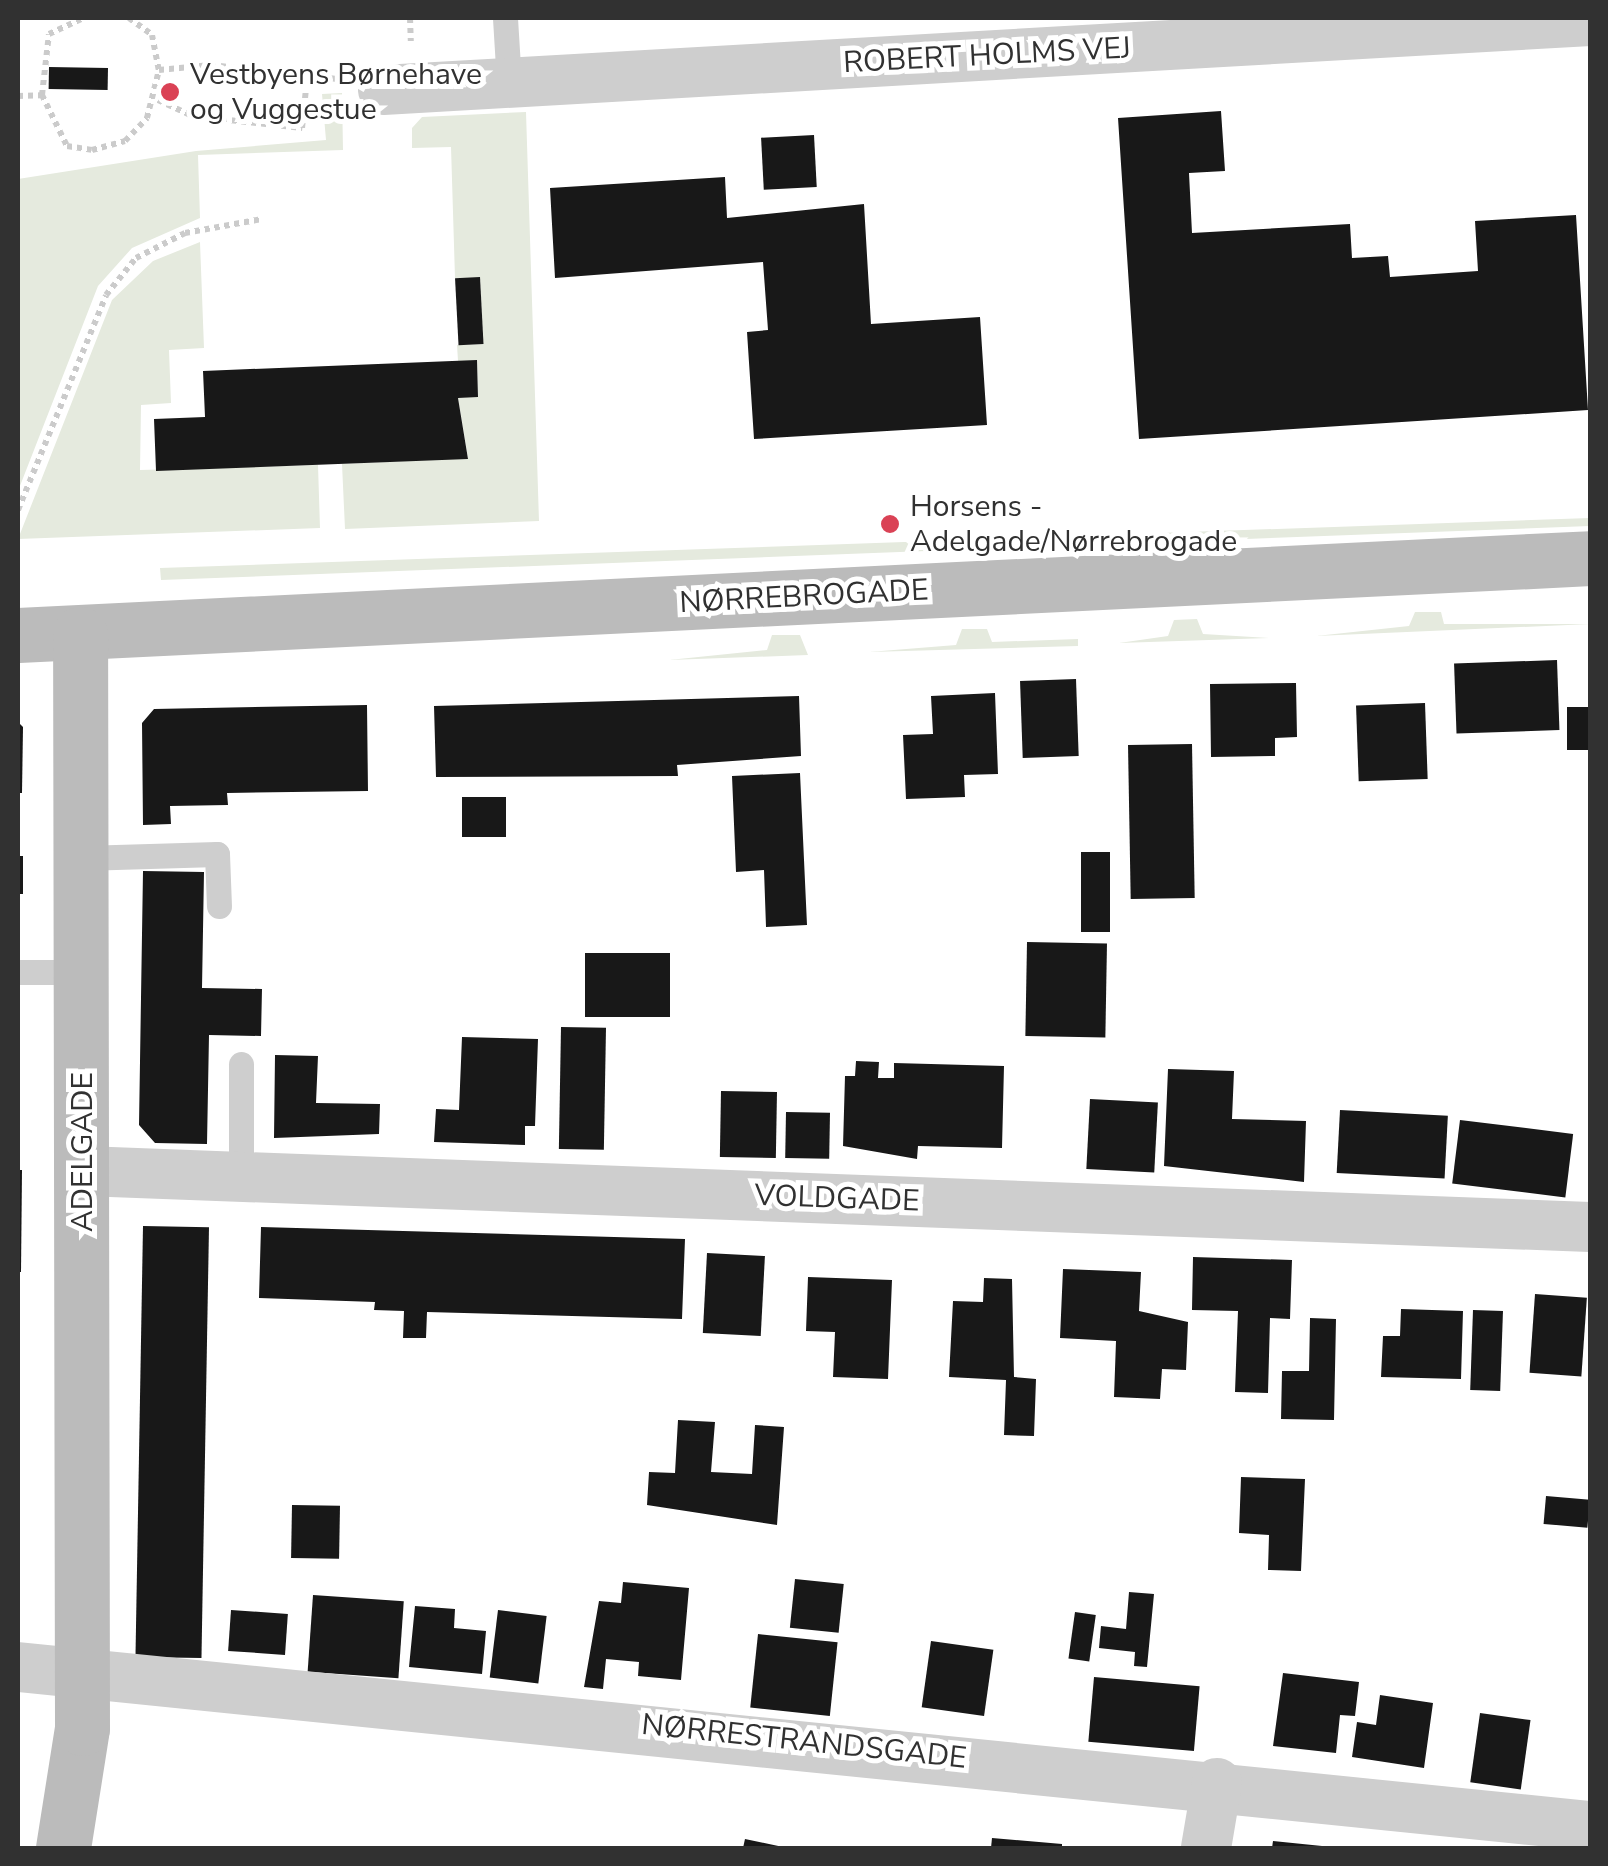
<!DOCTYPE html>
<html>
<head>
<meta charset="utf-8">
<style>
  body { margin:0 }
  #map { position:relative; width:1608px; height:1866px; overflow:hidden; background:#fff; font-family:"Nunito Sans",sans-serif }
  div>[style] { position:absolute }
  .green>* { inset:0; background:#e5eade }
  .building>* { inset:0; background:#181818; transform-origin:0 0 }
  .path>* { height:6px; margin-top:-3px; transform-origin:0; background:repeating-linear-gradient(90deg,#cbcbcb 0 5px,transparent 0 10px) }
  .lane>* { height:25px; margin:-12.5px; padding:0 12.5px; transform-origin:12.5px; border-radius:12.5px; background:#cecece }
  .street>* { height:50px; margin:-25px; padding:0 25px; transform-origin:25px; border-radius:25px; background:#cecece }
  .secondary>* { height:55px; margin:-27.5px; padding:0 27.5px; transform-origin:27.5px; border-radius:27.5px; background:#bbb }
  .dots>* { width:28px; height:28px; translate:-50% -50%; box-sizing:border-box; border:5px solid #fff; border-radius:50% }
  span { translate:-50% -50%; white-space:nowrap; text-align:center; line-height:1.15; -webkit-text-stroke:10px #fff; paint-order:stroke }
  .street-label { font-size:30px; color:#313131 }
  .poi-label { font-size:30px; color:#313131 }
  .left { translate:0 -50%; text-align:left }
  .frame { position:absolute; inset:0; border:20px solid #313131; pointer-events:none }
</style>
</head>
<body>
<div id="map">
  <div class="green">
    <div style="clip-path:polygon(342px 93px,343px 150px,198px 155px,200px 218px,132px 248px,98px 286px,18px 491px,18px 179px,196px 151px,326px 140px,322px 94px)"></div>
    <div style="clip-path:polygon(526px 112px,539px 521px,345px 529px,342px 464px,468px 458px,458px 398px,478px 396px,477px 361px,458px 361px,457px 345px,483px 344px,480px 278px,455px 278px,451px 147px,412px 148px,412px 128px,422px 117px)"></div>
    <div style="clip-path:polygon(200px 242px,204px 348px,169px 350px,171px 403px,141px 405px,140px 470px,318px 465px,320px 528px,18px 539px,112px 300px,153px 261px)"></div>
    <div style="clip-path:polygon(1590px 518px,1590px 526px,161px 580px,160px 568px)"></div>
    <div style="clip-path:polygon(1415px 612px,1441px 612px,1444px 624px,1590px 624px,1316px 636px,1409px 626px)"></div>
    <div style="clip-path:polygon(1197px 619px,1203px 634px,1269px 638px,1119px 643px,1168px 636px,1174px 620px)"></div>
    <div style="clip-path:polygon(962px 629px,987px 629px,992px 642px,1078px 639px,1078px 646px,869px 652px,956px 645px)"></div>
    <div style="clip-path:polygon(772px 635px,800px 635px,808px 655px,669px 660px,767px 650px)"></div>
  </div>
  <div class="building">
    <div style="left:49px;top:67px;width:59px;height:22px;rotate:1deg"></div>
    <div style="clip-path:polygon(1221px 111px,1225px 171px,1189px 173px,1192px 233px,1350px 224px,1352px 258px,1388px 256px,1390px 277px,1478px 271px,1475px 221px,1576px 215px,1588px 410px,1139px 439px,1118px 118px)"></div>
    <div style="left:814px;top:135px;width:52px;height:53px;rotate:87deg"></div>
    <div style="clip-path:polygon(725px 177px,727px 218px,864px 204px,871px 324px,980px 317px,987px 425px,754px 439px,747px 332px,768px 330px,763px 262px,555px 278px,550px 188px)"></div>
    <div style="left:480px;top:277px;width:67px;height:25px;rotate:87deg"></div>
    <div style="clip-path:polygon(477px 360px,478px 397px,458px 398px,468px 459px,156px 471px,154px 419px,205px 417px,203px 371px)"></div>
    <div style="left:1557px;top:660px;width:70px;height:103px;rotate:88deg"></div>
    <div style="left:1076px;top:679px;width:77px;height:56px;rotate:88deg"></div>
    <div style="clip-path:polygon(1296px 683px,1297px 737px,1275px 738px,1275px 756px,1211px 757px,1210px 684px)"></div>
    <div style="clip-path:polygon(995px 693px,998px 774px,964px 775px,965px 797px,906px 799px,903px 735px,933px 734px,931px 696px)"></div>
    <div style="clip-path:polygon(799px 696px,801px 756px,677px 765px,678px 776px,436px 777px,434px 706px)"></div>
    <div style="left:1425px;top:703px;width:76px;height:69px;rotate:88deg"></div>
    <div style="clip-path:polygon(367px 705px,368px 791px,227px 793px,228px 805px,170px 806px,171px 824px,143px 825px,142px 723px,154px 709px)"></div>
    <div style="left:1590px;top:707px;width:43px;height:23px;rotate:90deg"></div>
    <div style="clip-path:polygon(18px 722px,23px 727px,22px 793px,18px 793px)"></div>
    <div style="left:1192px;top:744px;width:154px;height:64px;rotate:89deg"></div>
    <div style="clip-path:polygon(800px 773px,807px 925px,766px 927px,764px 870px,736px 872px,732px 776px)"></div>
    <div style="left:462px;top:797px;width:44px;height:40px"></div>
    <div style="left:1081px;top:852px;width:29px;height:80px"></div>
    <div style="left:18px;top:856px;width:5px;height:38px"></div>
    <div style="clip-path:polygon(143px 871px,204px 872px,202px 988px,262px 989px,261px 1036px,209px 1035px,207px 1144px,155px 1143px,139px 1125px)"></div>
    <div style="left:1027px;top:942px;width:80px;height:94px;rotate:1deg"></div>
    <div style="left:670px;top:953px;width:64px;height:85px;rotate:90deg"></div>
    <div style="left:561px;top:1027px;width:45px;height:122px;rotate:1deg"></div>
    <div style="clip-path:polygon(462px 1037px,538px 1039px,535px 1126px,525px 1126px,525px 1145px,434px 1142px,436px 1109px,459px 1110px)"></div>
    <div style="clip-path:polygon(275px 1055px,318px 1056px,316px 1103px,380px 1104px,379px 1134px,274px 1138px)"></div>
    <div style="clip-path:polygon(856px 1061px,879px 1062px,878px 1078px,894px 1078px,894px 1063px,1004px 1066px,1002px 1148px,918px 1146px,917px 1159px,843px 1146px,845px 1076px,855px 1076px)"></div>
    <div style="clip-path:polygon(1168px 1069px,1234px 1071px,1232px 1119px,1306px 1121px,1304px 1182px,1164px 1166px)"></div>
    <div style="left:721px;top:1091px;width:56px;height:66px;rotate:1deg"></div>
    <div style="left:1090px;top:1099px;width:68px;height:70px;rotate:3deg"></div>
    <div style="left:1340px;top:1110px;width:108px;height:63px;rotate:3deg"></div>
    <div style="left:786px;top:1112px;width:44px;height:46px;rotate:1deg"></div>
    <div style="left:1460px;top:1120px;width:114px;height:64px;rotate:7deg"></div>
    <div style="clip-path:polygon(18px 1170px,22px 1170px,21px 1272px,18px 1272px)"></div>
    <div style="left:143px;top:1226px;width:66px;height:431px;rotate:1deg"></div>
    <div style="clip-path:polygon(261px 1227px,685px 1239px,682px 1319px,427px 1312px,426px 1338px,403px 1338px,404px 1311px,374px 1310px,375px 1302px,259px 1298px)"></div>
    <div style="left:707px;top:1253px;width:58px;height:80px;rotate:3deg"></div>
    <div style="clip-path:polygon(1193px 1257px,1292px 1260px,1290px 1319px,1270px 1318px,1268px 1393px,1235px 1392px,1238px 1311px,1192px 1310px)"></div>
    <div style="clip-path:polygon(1063px 1269px,1141px 1272px,1139px 1311px,1188px 1322px,1186px 1370px,1162px 1369px,1160px 1399px,1114px 1397px,1116px 1341px,1060px 1338px)"></div>
    <div style="clip-path:polygon(808px 1277px,892px 1280px,888px 1379px,833px 1377px,835px 1332px,806px 1331px)"></div>
    <div style="clip-path:polygon(984px 1278px,1012px 1279px,1014px 1377px,1036px 1379px,1034px 1436px,1004px 1435px,1006px 1380px,949px 1377px,953px 1301px,983px 1302px)"></div>
    <div style="left:1535px;top:1294px;width:52px;height:79px;rotate:4deg"></div>
    <div style="clip-path:polygon(1401px 1309px,1463px 1311px,1461px 1379px,1381px 1377px,1383px 1336px,1400px 1336px)"></div>
    <div style="left:1473px;top:1310px;width:30px;height:80px;rotate:2deg"></div>
    <div style="clip-path:polygon(1310px 1318px,1336px 1319px,1334px 1420px,1281px 1419px,1282px 1371px,1309px 1371px)"></div>
    <div style="clip-path:polygon(678px 1420px,715px 1422px,711px 1472px,752px 1474px,755px 1425px,784px 1427px,777px 1525px,647px 1505px,649px 1472px,675px 1473px)"></div>
    <div style="clip-path:polygon(1241px 1477px,1305px 1479px,1301px 1571px,1268px 1570px,1269px 1535px,1239px 1533px)"></div>
    <div style="left:1546px;top:1496px;width:44px;height:28px;rotate:5deg"></div>
    <div style="left:292px;top:1505px;width:48px;height:53px;rotate:1deg"></div>
    <div style="left:795px;top:1579px;width:49px;height:49px;rotate:6deg"></div>
    <div style="clip-path:polygon(623px 1582px,689px 1588px,681px 1680px,638px 1676px,639px 1662px,606px 1659px,603px 1689px,584px 1687px,599px 1601px,621px 1603px)"></div>
    <div style="clip-path:polygon(1129px 1592px,1154px 1594px,1147px 1667px,1134px 1666px,1135px 1652px,1099px 1648px,1101px 1626px,1126px 1629px)"></div>
    <div style="left:313px;top:1595px;width:91px;height:77px;rotate:4deg"></div>
    <div style="clip-path:polygon(415px 1606px,455px 1609px,454px 1628px,486px 1631px,482px 1674px,409px 1667px)"></div>
    <div style="left:231px;top:1610px;width:57px;height:41px;rotate:4deg"></div>
    <div style="left:498px;top:1610px;width:49px;height:68px;rotate:7deg"></div>
    <div style="left:1075px;top:1612px;width:21px;height:47px;rotate:8deg"></div>
    <div style="left:758px;top:1634px;width:80px;height:74px;rotate:6deg"></div>
    <div style="left:931px;top:1641px;width:63px;height:67px;rotate:8deg"></div>
    <div style="clip-path:polygon(1283px 1673px,1359px 1682px,1355px 1716px,1340px 1715px,1336px 1753px,1273px 1746px)"></div>
    <div style="left:1094px;top:1677px;width:106px;height:65px;rotate:5deg"></div>
    <div style="clip-path:polygon(1380px 1695px,1433px 1703px,1424px 1768px,1352px 1757px,1357px 1722px,1376px 1725px)"></div>
    <div style="left:1480px;top:1713px;width:51px;height:70px;rotate:8deg"></div>
    <div style="clip-path:polygon(992px 1838px,1062px 1844px,1062px 1848px,991px 1848px)"></div>
    <div style="clip-path:polygon(745px 1839px,783px 1847px,783px 1848px,743px 1848px)"></div>
    <div style="clip-path:polygon(1273px 1841px,1322px 1846px,1322px 1848px,1272px 1848px)"></div>
  </div>
  <div class="path">
    <div style="left:129px;top:18px;width:29px;rotate:36deg"></div>
    <div style="left:152px;top:35px;width:36px;rotate:79deg"></div>
    <div style="left:159px;top:70px;width:52px;rotate:-5.5deg"></div>
    <div style="left:211px;top:65px;width:127px;rotate:6.3deg"></div>
    <div style="left:410px;top:18px;width:23px;rotate:88deg"></div>
    <div style="left:42px;top:95px;width:57px;rotate:63.9deg"></div>
    <div style="left:67px;top:146px;width:25px;rotate:9deg"></div>
    <div style="left:92px;top:150px;width:34px;rotate:-15deg"></div>
    <div style="left:125px;top:141px;width:32px;rotate:-46deg"></div>
    <div style="left:147px;top:118px;width:49px;rotate:-76deg"></div>
    <div style="left:18px;top:96px;width:24px;rotate:-2deg"></div>
    <div style="left:42px;top:95px;width:61px;rotate:-83.5deg"></div>
    <div style="left:49px;top:34px;width:38px;rotate:-25deg"></div>
    <div style="left:158px;top:100px;width:38px;rotate:25deg"></div>
    <div style="left:192px;top:116px;width:111px;rotate:6.2deg"></div>
    <div style="left:302px;top:128px;width:49px;rotate:-84.2deg"></div>
    <div style="left:18px;top:510px;width:232px;rotate:-67.7deg"></div>
    <div style="left:106px;top:295px;width:48px;rotate:-51deg"></div>
    <div style="left:136px;top:258px;width:55px;rotate:-27deg"></div>
    <div style="left:185px;top:233px;width:78px;rotate:-10.3deg"></div>
  </div>
  <div class="lane">
    <div style="left:505px;top:18px;width:65px;rotate:86.5deg"></div>
    <div style="left:82px;top:858px;width:135px;rotate:-1.7deg"></div>
    <div style="left:217px;top:854px;width:52px;rotate:87.8deg"></div>
    <div style="left:18px;top:972px;width:64px"></div>
    <div style="left:241px;top:1064px;width:113px;rotate:90deg"></div>
  </div>
  <div class="street">
    <div style="left:383px;top:90px;width:1209px;rotate:-3.27deg"></div>
    <div style="left:84px;top:1171px;width:1507px;rotate:2.13deg"></div>
    <div style="left:18px;top:1667px;width:1580px;rotate:5.78deg"></div>
    <div style="left:1206px;top:1848px;width:66px;rotate:-80.4deg"></div>
  </div>
  <div class="secondary">
    <div style="left:18px;top:635px;width:1574px;rotate:-2.8deg"></div>
    <div style="left:63px;top:1848px;width:121px;rotate:-81deg"></div>
    <div style="left:82px;top:1728px;width:1094px;rotate:-90.1deg"></div>
  </div>
  <div class="dots">
    <div style="left:170px;top:92px;background:#da4255"></div>
    <div style="left:890px;top:524px;background:#da4255"></div>
  </div>
  <div class="street-label">
    <span style="left:987px;top:56px;rotate:-3deg">ROBERT HOLMS VEJ</span>
    <span style="left:804px;top:597px;rotate:-3deg">NØRREBROGADE</span>
    <span style="left:83px;top:1152px;rotate:-90deg">ADELGADE</span>
    <span style="left:837px;top:1199px;rotate:2deg">VOLDGADE</span>
    <span style="left:804px;top:1742px;rotate:6deg">NØRRESTRANDSGADE</span>
  </div>
  <div class="poi-label">
    <span class="left" style="left:190px;top:92px">Vestbyens Børnehave<br>og Vuggestue</span>
    <span class="left" style="left:910px;top:524px">Horsens -<br>Adelgade/Nørrebrogade</span>
  </div>
  <div class="frame"></div>
</div>
</body>
</html>
